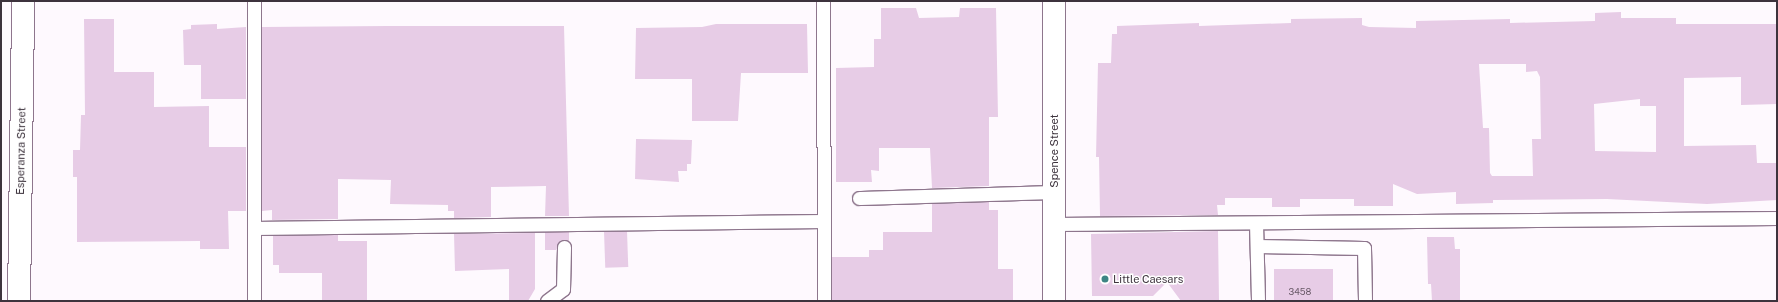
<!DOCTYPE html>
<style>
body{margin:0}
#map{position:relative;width:1778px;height:302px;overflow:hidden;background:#fef9fe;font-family:"Public Sans",sans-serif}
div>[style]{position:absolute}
.building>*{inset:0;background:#e7cce6;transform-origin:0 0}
.roads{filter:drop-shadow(1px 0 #8e768d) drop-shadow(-1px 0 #8e768d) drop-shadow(0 1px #8e768d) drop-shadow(0 -1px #8e768d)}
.lane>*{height:13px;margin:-6.5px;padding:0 6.5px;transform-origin:6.5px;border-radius:6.5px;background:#fff}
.street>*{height:22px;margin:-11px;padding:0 11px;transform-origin:11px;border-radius:11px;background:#fff}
.dots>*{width:11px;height:11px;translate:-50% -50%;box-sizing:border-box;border:2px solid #fff;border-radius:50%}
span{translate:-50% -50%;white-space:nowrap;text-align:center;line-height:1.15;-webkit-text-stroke:3px #fff;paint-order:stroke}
.number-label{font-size:9px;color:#685967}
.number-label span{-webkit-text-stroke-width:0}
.street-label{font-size:11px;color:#3d333d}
.poi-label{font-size:11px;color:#3d333d}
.left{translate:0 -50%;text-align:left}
.frame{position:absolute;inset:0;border:2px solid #3d333d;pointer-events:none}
</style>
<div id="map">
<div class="building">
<i style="clip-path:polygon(881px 8px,916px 8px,919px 18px,959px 17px,960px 8px,996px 8px,998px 117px,989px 117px,989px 186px,932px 188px,930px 148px,879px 148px,879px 171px,871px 170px,872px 182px,836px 182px,836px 68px,874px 67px,874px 39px,881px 39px)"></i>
<i style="clip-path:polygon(evenodd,1621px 12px,1621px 18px,1676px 18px,1676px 24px,1777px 24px,1777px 104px,1741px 105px,1741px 77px,1684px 78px,1684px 146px,1756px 145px,1757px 163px,1777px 163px,1777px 200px,1707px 204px,1607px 199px,1493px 200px,1493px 203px,1456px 204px,1456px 192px,1417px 194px,1393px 184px,1393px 206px,1354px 206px,1354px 199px,1300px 199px,1300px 207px,1272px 207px,1272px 198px,1225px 198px,1225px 205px,1217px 205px,1218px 215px,1100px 216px,1099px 157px,1096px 157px,1098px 63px,1111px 63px,1112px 34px,1117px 34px,1117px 26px,1199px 23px,1199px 26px,1291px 23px,1291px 19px,1362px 18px,1362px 25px,1369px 27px,1416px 28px,1416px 21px,1510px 19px,1510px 23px,1595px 21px,1595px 13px,1621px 12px,1479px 64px,1526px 64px,1526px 72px,1537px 71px,1540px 77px,1541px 139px,1532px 139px,1533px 176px,1492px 176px,1490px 173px,1489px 128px,1483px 128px,1479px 64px,1621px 12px,1640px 99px,1640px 106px,1656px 106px,1656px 152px,1595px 151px,1594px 104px,1640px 99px)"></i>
<i style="clip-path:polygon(84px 19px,114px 19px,114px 72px,154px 72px,154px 107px,209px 106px,209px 147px,246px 147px,246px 211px,228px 211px,229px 249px,200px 249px,200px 241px,77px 242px,77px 177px,73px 177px,73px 150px,80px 150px,81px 115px,85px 115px)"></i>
<i style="clip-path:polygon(217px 24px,217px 29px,246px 27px,246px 99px,201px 99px,201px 65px,184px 65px,183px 30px,191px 29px,191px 25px)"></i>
<i style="clip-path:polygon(716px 24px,807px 24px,808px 73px,741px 73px,738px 121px,692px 121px,692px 79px,635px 79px,636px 28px,702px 27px)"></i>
<i style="clip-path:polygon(388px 26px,564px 26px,569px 216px,545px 216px,546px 186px,491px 187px,491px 217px,454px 218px,454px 211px,448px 211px,448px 205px,390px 204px,391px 180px,338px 179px,338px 219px,272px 220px,272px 210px,262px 211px,262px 27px)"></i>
<i style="clip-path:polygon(636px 139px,692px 140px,691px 164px,687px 164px,687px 171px,678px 171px,679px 182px,635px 179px)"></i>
<i style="clip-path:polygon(989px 202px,989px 210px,998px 210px,998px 269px,1013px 269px,1013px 301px,832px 301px,832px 257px,869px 257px,869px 250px,883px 250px,883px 232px,932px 232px,932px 204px)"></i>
<i style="left:627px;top:231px;width:36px;height:23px;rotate:88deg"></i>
<i style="clip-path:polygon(1218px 231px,1219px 301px,1181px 301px,1167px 282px,1153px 296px,1092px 296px,1091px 234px)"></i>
<i style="clip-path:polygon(545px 232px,569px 232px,569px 241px,561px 240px,556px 250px,545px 250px)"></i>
<i style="clip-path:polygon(535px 233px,535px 289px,528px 301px,509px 301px,509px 269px,455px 271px,454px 234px)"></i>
<i style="clip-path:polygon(338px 235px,338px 241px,367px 241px,367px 301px,322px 301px,322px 273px,279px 273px,279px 265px,273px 265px,273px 236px)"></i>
<i style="clip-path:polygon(1427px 237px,1454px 237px,1455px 249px,1460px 249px,1460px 301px,1432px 301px,1431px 284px,1428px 284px)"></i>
<i style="left:1274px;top:269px;width:59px;height:32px"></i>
</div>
<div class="roads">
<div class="lane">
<i style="left:254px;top:1px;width:300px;rotate:90deg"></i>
<i style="left:823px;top:1px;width:300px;rotate:89.8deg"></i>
<i style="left:859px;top:198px;width:195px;rotate:-1.8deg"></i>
<i style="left:1256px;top:223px;width:78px;rotate:88.5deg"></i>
<i style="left:1054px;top:224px;width:723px;rotate:-0.48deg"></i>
<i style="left:254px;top:228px;width:570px;rotate:-0.7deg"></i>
<i style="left:1257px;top:246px;width:107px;rotate:1.1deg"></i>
<i style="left:1364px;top:248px;width:53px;rotate:88.9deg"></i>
<i style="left:547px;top:301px;width:20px;rotate:-37deg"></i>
<i style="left:563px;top:289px;width:42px;rotate:-88.6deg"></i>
</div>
<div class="street">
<i style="left:19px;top:301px;width:300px;rotate:-89.2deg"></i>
<i style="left:1054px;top:301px;width:300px;rotate:-90deg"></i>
</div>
</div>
<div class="dots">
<i style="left:1105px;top:279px;background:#3d8584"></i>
</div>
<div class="number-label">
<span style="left:1300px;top:292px">3458</span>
</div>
<div class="street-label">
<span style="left:21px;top:151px;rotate:-89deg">Esperanza Street</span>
<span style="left:1054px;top:151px;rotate:-90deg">Spence Street</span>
</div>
<div class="poi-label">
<span class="left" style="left:1113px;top:279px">Little Caesars</span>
</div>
<div class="frame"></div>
</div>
